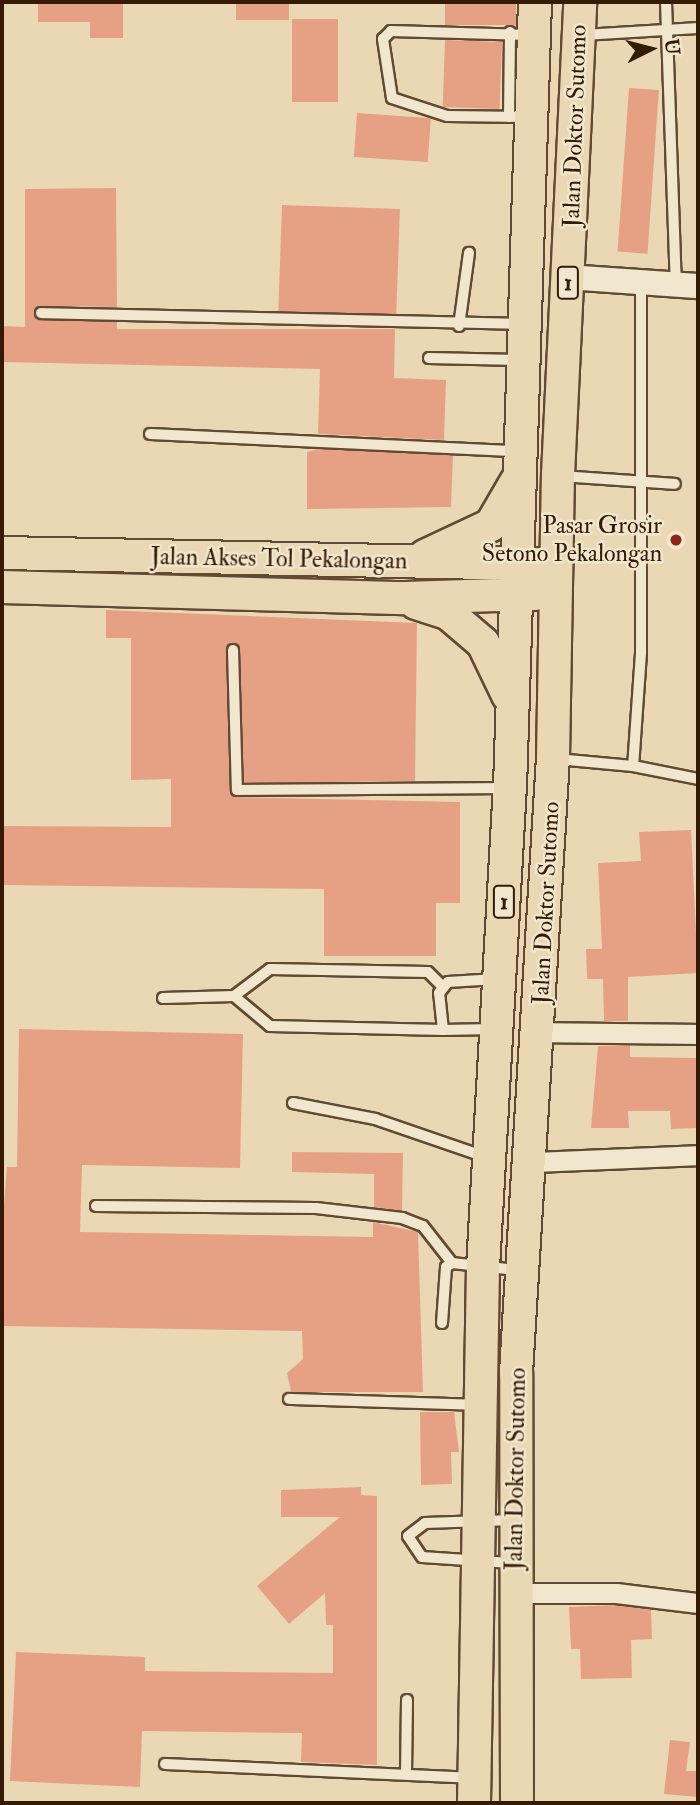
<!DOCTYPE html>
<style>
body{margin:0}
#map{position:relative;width:700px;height:1805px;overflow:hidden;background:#ead8b4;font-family:"IM FELL Double Pica",serif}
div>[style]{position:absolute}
.building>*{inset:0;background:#e6a184;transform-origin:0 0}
.roads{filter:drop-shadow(2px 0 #624a32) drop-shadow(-2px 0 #624a32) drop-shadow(0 2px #624a32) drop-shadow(0 -2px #624a32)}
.service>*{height:10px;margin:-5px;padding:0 5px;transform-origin:5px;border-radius:5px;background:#f1e6ce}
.minor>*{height:19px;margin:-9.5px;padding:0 9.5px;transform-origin:9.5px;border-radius:9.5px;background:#f1e6ce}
.tertiary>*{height:24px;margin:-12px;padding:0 12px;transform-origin:12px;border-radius:12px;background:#f1e6ce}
.trunk>*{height:32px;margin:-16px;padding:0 16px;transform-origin:16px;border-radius:16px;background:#ead8b4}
.dots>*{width:19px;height:19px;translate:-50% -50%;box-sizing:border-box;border:4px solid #f1e6ce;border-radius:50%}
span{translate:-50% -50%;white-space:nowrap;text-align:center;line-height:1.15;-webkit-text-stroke:5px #f1e6ce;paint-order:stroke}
.shield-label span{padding:2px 5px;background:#f1e6ce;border:2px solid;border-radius:5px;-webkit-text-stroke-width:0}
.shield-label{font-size:23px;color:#351b06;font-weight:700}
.street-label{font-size:24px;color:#351b06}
.poi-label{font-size:24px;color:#351b06}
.right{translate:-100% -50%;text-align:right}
.frame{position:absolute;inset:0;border:4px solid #351b06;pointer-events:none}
.north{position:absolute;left:616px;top:14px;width:70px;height:70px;-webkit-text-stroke:5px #f1e6ce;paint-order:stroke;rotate:84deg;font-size:19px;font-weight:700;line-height:28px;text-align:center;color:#351b06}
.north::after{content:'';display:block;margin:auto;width:24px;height:32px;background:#351b06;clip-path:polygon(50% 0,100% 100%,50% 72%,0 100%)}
</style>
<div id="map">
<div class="building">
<i style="clip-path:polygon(38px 2px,123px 2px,123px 38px,90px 38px,90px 22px,38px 22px)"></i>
<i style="left:236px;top:2px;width:53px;height:18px"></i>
<i style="left:445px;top:2px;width:71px;height:23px"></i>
<i style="left:292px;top:19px;width:46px;height:83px"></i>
<i style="left:445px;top:40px;width:57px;height:67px;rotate:2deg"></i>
<i style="left:629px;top:88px;width:30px;height:164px;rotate:4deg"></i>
<i style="left:357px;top:113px;width:74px;height:44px;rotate:4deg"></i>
<i style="clip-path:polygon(116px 188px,117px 307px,40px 306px,37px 319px,117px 322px,117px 329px,395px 329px,394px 378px,446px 380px,444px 440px,318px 434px,320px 369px,2px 362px,2px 326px,25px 327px,25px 189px)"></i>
<i style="left:282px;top:205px;width:118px;height:106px;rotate:2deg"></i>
<i style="clip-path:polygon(317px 449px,453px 455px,451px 507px,307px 509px,307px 452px)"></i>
<i style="clip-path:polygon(106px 610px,417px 623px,415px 781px,244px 783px,240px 650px,232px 643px,226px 650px,230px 790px,237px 797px,460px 802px,460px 903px,436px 903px,436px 956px,324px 956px,324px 889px,2px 885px,2px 826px,171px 827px,171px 779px,131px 780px,131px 638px,106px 638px)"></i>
<i style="clip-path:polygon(691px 830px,698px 973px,628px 977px,628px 1021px,604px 1021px,603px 979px,587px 979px,586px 949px,602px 949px,598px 863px,641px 861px,639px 832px)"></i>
<i style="clip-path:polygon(19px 1029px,243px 1034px,240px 1168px,82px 1165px,80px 1232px,373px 1237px,373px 1222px,418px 1232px,423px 1392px,291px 1392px,287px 1373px,303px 1359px,302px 1331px,2px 1326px,2px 1231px,7px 1167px,17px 1167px)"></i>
<i style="clip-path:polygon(630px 1045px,630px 1057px,698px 1058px,698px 1128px,671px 1129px,670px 1111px,628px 1111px,629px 1128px,591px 1128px,598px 1046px)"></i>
<i style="clip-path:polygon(292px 1152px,403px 1153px,402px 1211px,374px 1207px,374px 1174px,292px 1172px)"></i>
<i style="clip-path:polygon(420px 1412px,454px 1412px,459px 1452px,451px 1452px,452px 1484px,421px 1485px)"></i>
<i style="clip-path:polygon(361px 1487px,361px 1495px,377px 1496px,377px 1765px,301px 1762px,302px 1733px,142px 1731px,140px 1787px,10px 1781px,16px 1652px,145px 1657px,145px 1671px,333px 1673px,333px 1625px,326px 1625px,325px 1593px,289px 1624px,257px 1586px,340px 1517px,281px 1517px,281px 1490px)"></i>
<i style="clip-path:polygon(616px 1605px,651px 1610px,652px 1639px,631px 1640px,632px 1678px,581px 1679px,580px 1649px,571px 1649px,569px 1607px)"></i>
<i style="clip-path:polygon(670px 1740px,690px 1742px,686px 1771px,698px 1771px,698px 1797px,664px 1794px)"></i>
</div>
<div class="roads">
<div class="service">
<i style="left:666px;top:2px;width:282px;rotate:88deg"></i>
<i style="left:584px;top:35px;width:114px;rotate:-3.5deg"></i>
<i style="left:509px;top:117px;width:85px;rotate:-89.3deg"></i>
<i style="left:526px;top:117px;width:79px;rotate:-179.3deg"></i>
<i style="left:447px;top:116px;width:58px;rotate:-161.9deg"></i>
<i style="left:392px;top:98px;width:60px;rotate:-98.7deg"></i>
<i style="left:383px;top:39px;width:11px;rotate:-45deg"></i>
<i style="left:391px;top:31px;width:138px;rotate:1.7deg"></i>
<i style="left:641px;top:283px;width:370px;rotate:90deg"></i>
<i style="left:641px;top:653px;width:113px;rotate:94deg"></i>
<i style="left:633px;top:766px;width:66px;rotate:11.3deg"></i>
<i style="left:41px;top:313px;width:480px;rotate:1.3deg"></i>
<i style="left:459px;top:326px;width:74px;rotate:-82.2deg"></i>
<i style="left:429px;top:358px;width:89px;rotate:1.3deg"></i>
<i style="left:150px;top:434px;width:367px;rotate:2.7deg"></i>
<i style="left:562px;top:476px;width:113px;rotate:4deg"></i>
<i style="left:233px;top:650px;width:140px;rotate:88.4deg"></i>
<i style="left:237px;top:790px;width:269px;rotate:-0.4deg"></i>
<i style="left:557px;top:759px;width:76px;rotate:5.3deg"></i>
<i style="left:234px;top:996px;width:45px;rotate:-36.9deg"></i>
<i style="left:270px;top:969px;width:158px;rotate:1.1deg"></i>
<i style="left:428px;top:972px;width:20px;rotate:45deg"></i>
<i style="left:163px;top:998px;width:71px;rotate:-1.6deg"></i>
<i style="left:234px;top:996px;width:47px;rotate:39.8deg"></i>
<i style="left:270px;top:1026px;width:173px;rotate:1.3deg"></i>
<i style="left:493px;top:1029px;width:50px;rotate:178.9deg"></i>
<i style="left:443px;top:1030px;width:37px;rotate:-96deg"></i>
<i style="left:439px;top:993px;width:14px;rotate:-51deg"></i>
<i style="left:448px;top:982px;width:49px;rotate:-3.5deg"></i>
<i style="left:293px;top:1103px;width:84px;rotate:11deg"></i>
<i style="left:375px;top:1119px;width:117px;rotate:18.9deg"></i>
<i style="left:96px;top:1206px;width:220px;rotate:0.5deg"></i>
<i style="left:316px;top:1208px;width:87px;rotate:6.6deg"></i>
<i style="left:402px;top:1218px;width:22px;rotate:21deg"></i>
<i style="left:423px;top:1226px;width:47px;rotate:51.9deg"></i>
<i style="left:442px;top:1323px;width:56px;rotate:-85.9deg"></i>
<i style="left:446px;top:1267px;width:7px;rotate:-34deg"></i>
<i style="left:452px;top:1263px;width:65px;rotate:6.1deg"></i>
<i style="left:289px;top:1399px;width:188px;rotate:1.8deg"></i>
<i style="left:511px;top:1563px;width:89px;rotate:-176.1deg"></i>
<i style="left:422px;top:1557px;width:25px;rotate:-124deg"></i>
<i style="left:408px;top:1536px;width:21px;rotate:-37deg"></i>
<i style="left:425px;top:1523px;width:88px;rotate:-2deg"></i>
<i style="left:165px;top:1764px;width:306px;rotate:2.6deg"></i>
<i style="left:406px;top:1773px;width:73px;rotate:-89.2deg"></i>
</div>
<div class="minor">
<i style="left:539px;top:1032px;width:159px;rotate:0.7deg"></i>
<i style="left:532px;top:1162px;width:166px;rotate:-2.4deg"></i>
<i style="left:515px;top:1593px;width:101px"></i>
<i style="left:616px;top:1593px;width:83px;rotate:7deg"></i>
</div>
<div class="tertiary">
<i style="left:568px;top:277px;width:130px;rotate:4deg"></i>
</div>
<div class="trunk">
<i style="left:2px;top:553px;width:534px;rotate:1.18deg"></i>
<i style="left:425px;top:556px;width:73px;rotate:-25.2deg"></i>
<i style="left:491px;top:525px;width:50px;rotate:-59.8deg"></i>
<i style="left:2px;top:587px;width:403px;rotate:1.6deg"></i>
<i style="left:405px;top:598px;width:130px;rotate:-1.8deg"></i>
<i style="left:416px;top:603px;width:35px;rotate:18deg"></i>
<i style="left:449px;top:614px;width:45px;rotate:40.5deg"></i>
<i style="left:483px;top:643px;width:58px;rotate:64.3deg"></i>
<i style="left:474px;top:1803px;width:535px;rotate:-89.04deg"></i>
<i style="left:483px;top:1268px;width:481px;rotate:-86.8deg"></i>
<i style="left:510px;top:788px;width:786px;rotate:-88.18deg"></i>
<i style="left:517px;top:1803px;width:430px;rotate:-90.1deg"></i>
<i style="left:516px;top:1373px;width:616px;rotate:-86.56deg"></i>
<i style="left:553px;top:758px;width:283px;rotate:-89deg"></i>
<i style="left:558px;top:475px;width:474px;rotate:-87.3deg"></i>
</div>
</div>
<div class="dots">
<i style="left:676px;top:540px;background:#8f2418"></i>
</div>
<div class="shield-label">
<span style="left:568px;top:283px">1</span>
<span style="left:504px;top:902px">1</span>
</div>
<div class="street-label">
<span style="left:575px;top:126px;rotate:-88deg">Jalan Doktor Sutomo</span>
<span style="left:279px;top:559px;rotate:1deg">Jalan Akses Tol Pekalongan</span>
<span style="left:546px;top:903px;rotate:-87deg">Jalan Doktor Sutomo</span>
<span style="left:516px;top:1469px;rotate:-89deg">Jalan Doktor Sutomo</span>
</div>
<div class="poi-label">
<span class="right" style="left:662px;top:540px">Pasar Grosir<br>Setono Pekalongan</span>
</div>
<div class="frame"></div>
<div class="north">U</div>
</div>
